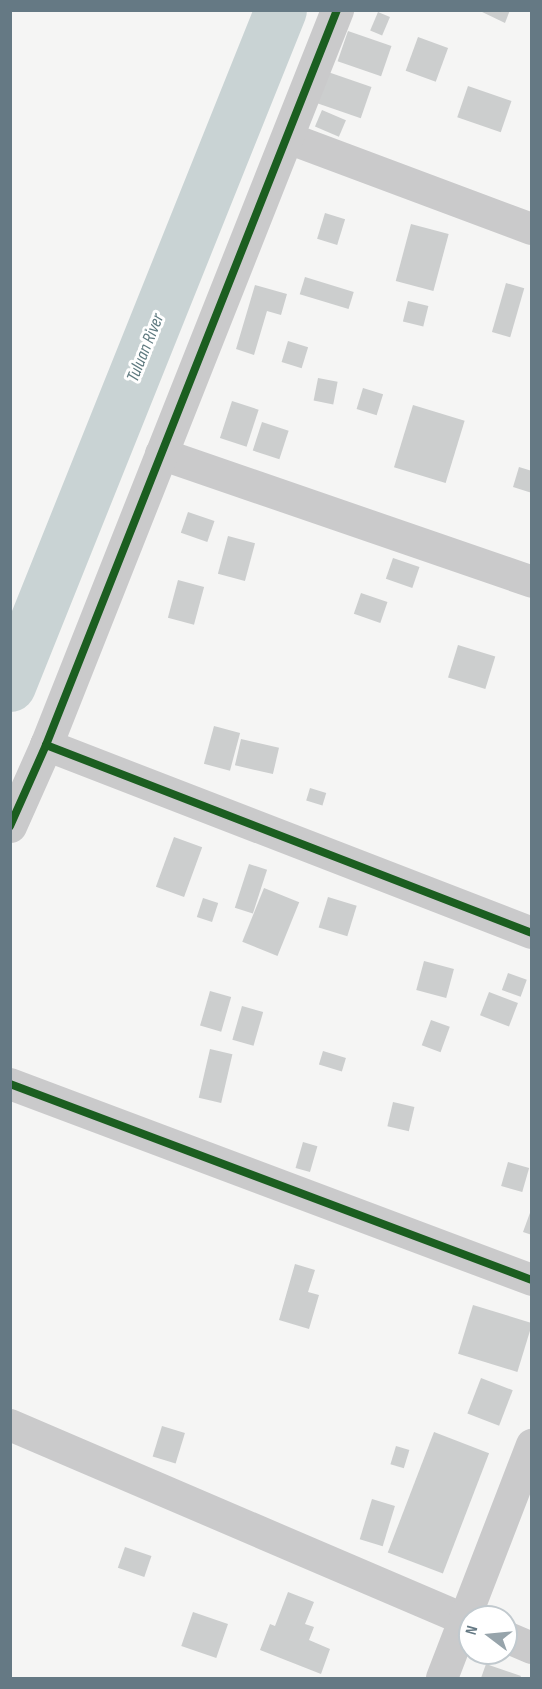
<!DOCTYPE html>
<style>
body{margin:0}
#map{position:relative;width:542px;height:1689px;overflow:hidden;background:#f5f5f4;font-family:"Sofia Sans Condensed",sans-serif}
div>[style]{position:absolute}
.river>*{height:52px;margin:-26px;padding:0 26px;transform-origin:26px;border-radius:26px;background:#c9d3d4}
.building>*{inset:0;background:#cccece;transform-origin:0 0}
.minor>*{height:32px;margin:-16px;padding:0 16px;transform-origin:16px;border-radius:16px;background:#cacacb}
.tertiary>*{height:33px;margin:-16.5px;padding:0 16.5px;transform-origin:16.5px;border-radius:16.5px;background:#cacacb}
.cycleway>*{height:8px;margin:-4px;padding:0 4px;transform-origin:4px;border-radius:4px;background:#1b5e20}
span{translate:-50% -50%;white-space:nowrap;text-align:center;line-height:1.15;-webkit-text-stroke:6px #fff;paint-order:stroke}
.water-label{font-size:18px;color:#607b81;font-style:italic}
.frame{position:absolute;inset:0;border:12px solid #657984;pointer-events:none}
.north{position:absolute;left:458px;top:1605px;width:60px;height:60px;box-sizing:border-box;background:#fff;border:2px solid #c1c9ce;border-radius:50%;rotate:286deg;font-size:16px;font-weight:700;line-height:24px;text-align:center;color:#657984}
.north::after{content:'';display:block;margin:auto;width:21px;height:27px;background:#97a4ab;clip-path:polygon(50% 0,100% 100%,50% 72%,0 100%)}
</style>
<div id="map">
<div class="river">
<i style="left:10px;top:686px;width:728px;rotate:-68.15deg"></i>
</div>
<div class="building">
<i style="clip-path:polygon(478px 10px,510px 10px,505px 23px)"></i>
<i style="left:378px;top:12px;width:13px;height:20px;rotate:23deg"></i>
<i style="left:348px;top:31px;width:46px;height:32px;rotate:19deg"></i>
<i style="left:418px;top:37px;width:32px;height:36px;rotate:20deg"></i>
<i style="left:328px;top:72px;width:46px;height:33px;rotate:19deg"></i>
<i style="left:468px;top:86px;width:46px;height:33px;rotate:19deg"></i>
<i style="left:322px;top:110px;width:26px;height:18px;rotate:23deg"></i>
<i style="left:325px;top:213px;width:21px;height:27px;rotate:17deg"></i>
<i style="left:411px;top:224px;width:39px;height:59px;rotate:15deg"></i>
<i style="left:305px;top:277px;width:51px;height:18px;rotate:17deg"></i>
<i style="left:506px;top:283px;width:19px;height:51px;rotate:16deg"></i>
<i style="clip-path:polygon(255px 285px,287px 294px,281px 315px,267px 311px,254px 355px,236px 349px)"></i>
<i style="left:408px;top:301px;width:21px;height:21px;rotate:14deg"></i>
<i style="left:288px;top:341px;width:21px;height:22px;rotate:17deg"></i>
<i style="left:318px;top:378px;width:20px;height:23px;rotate:11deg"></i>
<i style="left:363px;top:388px;width:21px;height:22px;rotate:17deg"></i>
<i style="left:232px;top:401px;width:28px;height:39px;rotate:18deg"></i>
<i style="left:413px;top:405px;width:54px;height:65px;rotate:17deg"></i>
<i style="left:262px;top:422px;width:28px;height:30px;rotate:18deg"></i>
<i style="clip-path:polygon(519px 467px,532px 471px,532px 493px,513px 487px)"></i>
<i style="left:188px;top:512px;width:28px;height:22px;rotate:19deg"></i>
<i style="left:228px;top:536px;width:28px;height:39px;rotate:15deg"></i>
<i style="left:393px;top:558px;width:28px;height:22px;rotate:19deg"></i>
<i style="left:178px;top:580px;width:27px;height:39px;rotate:15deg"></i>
<i style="left:361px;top:593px;width:28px;height:22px;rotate:19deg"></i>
<i style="left:458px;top:645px;width:39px;height:34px;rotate:17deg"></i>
<i style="left:214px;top:726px;width:27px;height:39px;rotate:15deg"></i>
<i style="left:241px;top:739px;width:39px;height:27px;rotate:13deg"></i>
<i style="left:310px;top:788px;width:17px;height:13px;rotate:17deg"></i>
<i style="left:174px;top:837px;width:30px;height:53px;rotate:20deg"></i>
<i style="left:249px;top:864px;width:19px;height:46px;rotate:18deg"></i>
<i style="left:264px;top:888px;width:38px;height:58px;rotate:22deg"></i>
<i style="left:328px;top:897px;width:30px;height:32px;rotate:17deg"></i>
<i style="left:203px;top:898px;width:16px;height:20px;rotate:18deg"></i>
<i style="left:424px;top:961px;width:31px;height:30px;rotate:15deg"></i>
<i style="left:508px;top:973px;width:20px;height:18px;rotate:20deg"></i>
<i style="left:210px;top:991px;width:22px;height:36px;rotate:16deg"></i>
<i style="left:489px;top:992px;width:31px;height:25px;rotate:21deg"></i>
<i style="left:242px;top:1006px;width:22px;height:35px;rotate:16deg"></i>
<i style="left:431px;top:1020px;width:20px;height:27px;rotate:20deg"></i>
<i style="left:210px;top:1049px;width:23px;height:50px;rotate:13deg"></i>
<i style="left:323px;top:1051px;width:24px;height:14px;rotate:17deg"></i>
<i style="left:393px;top:1102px;width:22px;height:25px;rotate:13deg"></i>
<i style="left:303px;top:1142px;width:15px;height:27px;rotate:16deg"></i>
<i style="left:508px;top:1162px;width:22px;height:25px;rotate:16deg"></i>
<i style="clip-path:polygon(531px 1210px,532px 1210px,532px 1235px,523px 1232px)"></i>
<i style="clip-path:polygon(295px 1264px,315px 1270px,308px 1292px,319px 1295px,309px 1329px,279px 1320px)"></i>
<i style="left:473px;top:1305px;width:62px;height:51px;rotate:17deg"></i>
<i style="left:481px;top:1378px;width:34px;height:38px;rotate:21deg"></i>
<i style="left:162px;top:1426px;width:24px;height:32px;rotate:17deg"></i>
<i style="left:434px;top:1432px;width:59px;height:129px;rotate:21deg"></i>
<i style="left:396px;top:1446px;width:14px;height:19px;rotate:17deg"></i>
<i style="left:372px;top:1499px;width:24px;height:42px;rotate:17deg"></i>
<i style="left:125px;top:1547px;width:28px;height:22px;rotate:19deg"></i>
<i style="clip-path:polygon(288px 1592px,314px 1602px,305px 1624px,314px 1627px,309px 1640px,330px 1649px,321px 1674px,260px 1650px,270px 1624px,275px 1626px)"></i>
<i style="left:193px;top:1612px;width:37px;height:36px;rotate:19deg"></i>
<i style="clip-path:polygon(486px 1664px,521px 1676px,520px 1678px,481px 1678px)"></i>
</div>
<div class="minor">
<i style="left:288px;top:138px;width:260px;rotate:20.5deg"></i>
<i style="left:161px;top:454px;width:392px;rotate:19deg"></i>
<i style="left:46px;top:745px;width:521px;rotate:21.15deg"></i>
<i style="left:10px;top:1084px;width:558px;rotate:20.58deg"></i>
<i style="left:10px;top:1425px;width:500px;rotate:23.18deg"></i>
<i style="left:506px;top:1637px;width:28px;rotate:23deg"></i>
<i style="left:442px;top:1678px;width:250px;rotate:-68.9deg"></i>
</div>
<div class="tertiary">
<i style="left:10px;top:826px;width:89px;rotate:-66deg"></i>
<i style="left:46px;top:745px;width:791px;rotate:-68.4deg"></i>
</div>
<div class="cycleway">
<i style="left:46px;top:745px;width:521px;rotate:21.15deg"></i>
<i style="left:10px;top:826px;width:89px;rotate:-66deg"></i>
<i style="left:46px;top:745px;width:791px;rotate:-68.4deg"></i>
<i style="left:10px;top:1084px;width:558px;rotate:20.58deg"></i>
</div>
<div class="water-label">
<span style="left:146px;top:348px;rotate:-68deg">Tuluan River</span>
</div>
<div class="frame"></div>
<div class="north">N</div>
</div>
